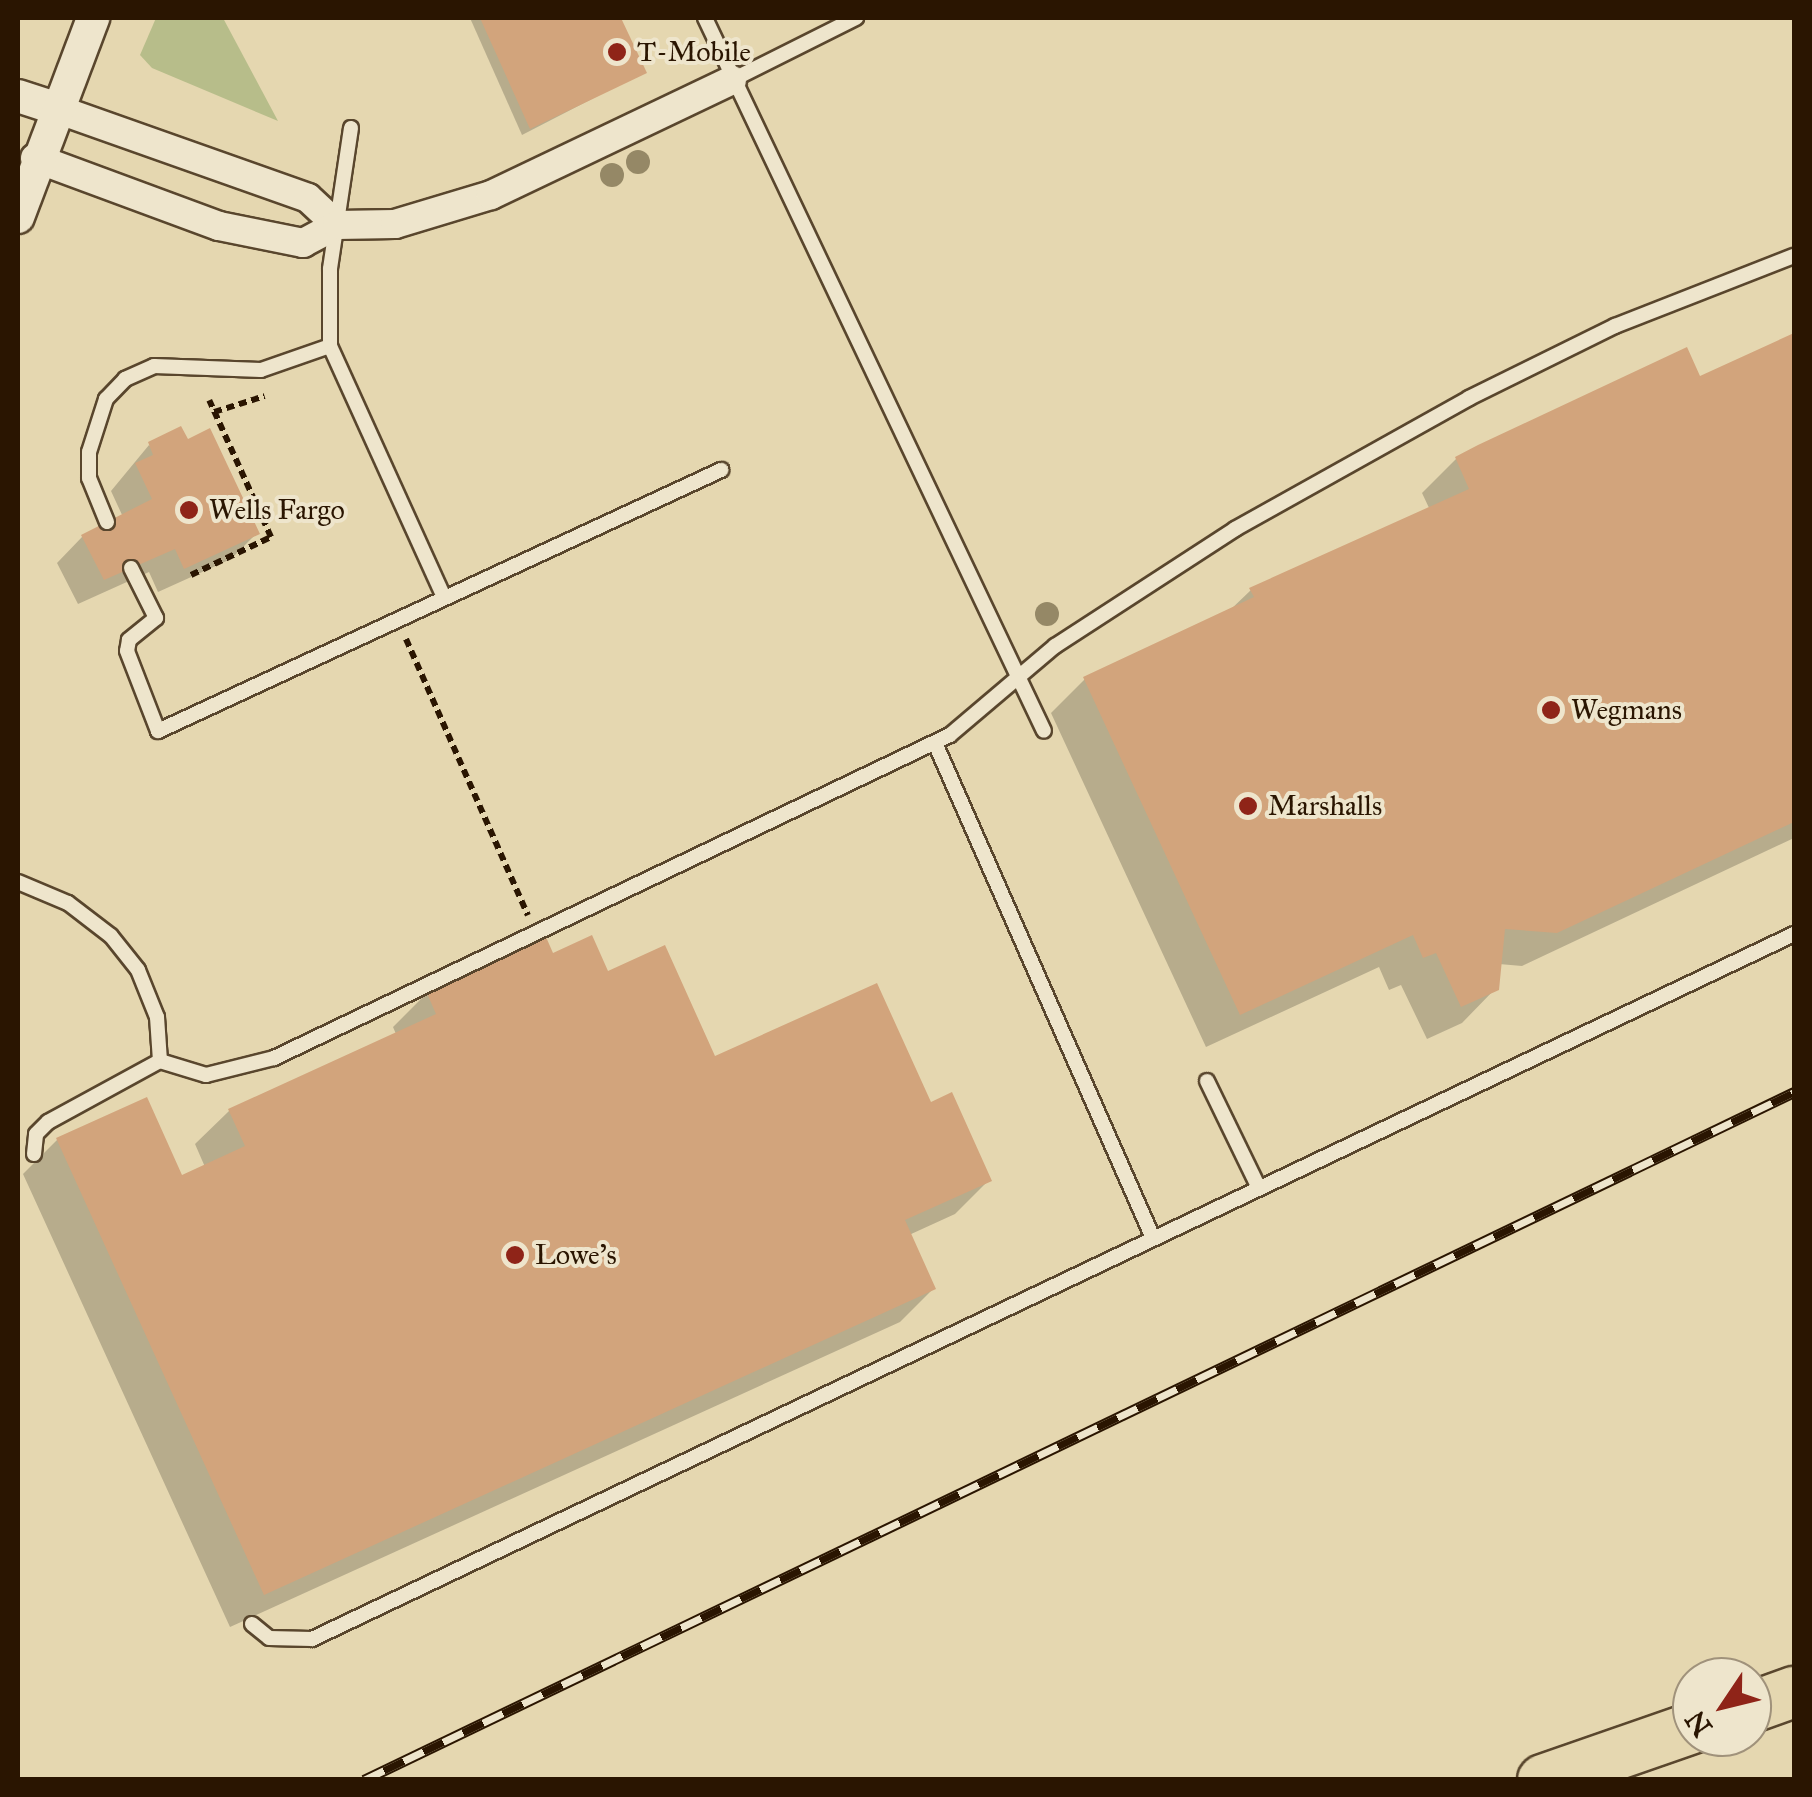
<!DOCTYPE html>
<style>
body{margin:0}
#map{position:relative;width:1812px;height:1797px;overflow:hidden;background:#e5d7b0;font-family:"IM FELL Great Primer",serif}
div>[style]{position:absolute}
.green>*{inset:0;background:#b7bd8a}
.shadow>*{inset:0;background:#0003}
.building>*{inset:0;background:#d2a47c}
.path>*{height:6px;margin-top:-3px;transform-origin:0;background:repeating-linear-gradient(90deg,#2a1501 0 8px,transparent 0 13px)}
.roads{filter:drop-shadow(2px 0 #59462d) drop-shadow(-2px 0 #59462d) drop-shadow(0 2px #59462d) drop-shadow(0 -2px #59462d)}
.service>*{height:14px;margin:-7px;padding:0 7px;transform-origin:7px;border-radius:7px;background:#eee5cc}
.minor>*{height:28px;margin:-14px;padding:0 14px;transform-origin:14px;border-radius:14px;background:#eee5cc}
.tertiary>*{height:32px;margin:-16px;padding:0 16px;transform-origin:16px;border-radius:16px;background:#eee5cc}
.motorway>*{height:50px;margin:-25px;padding:0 25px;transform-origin:25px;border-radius:25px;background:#e5d7b0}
.rail>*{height:11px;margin-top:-5.5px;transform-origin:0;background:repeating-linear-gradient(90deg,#eee5cc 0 22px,#2a1501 0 44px);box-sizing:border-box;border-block:2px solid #2a1501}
.trees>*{width:24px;height:24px;margin:-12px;border-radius:50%;background:#958866}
.dots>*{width:28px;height:28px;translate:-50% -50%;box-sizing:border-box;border:5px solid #eee5cc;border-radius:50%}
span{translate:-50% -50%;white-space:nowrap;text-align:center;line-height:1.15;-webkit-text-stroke:8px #eee5cc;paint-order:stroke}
.poi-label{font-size:28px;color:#2a1501}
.left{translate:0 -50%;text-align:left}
.frame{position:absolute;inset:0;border:20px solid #2a1501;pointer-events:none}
.north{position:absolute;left:1672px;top:1657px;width:100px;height:100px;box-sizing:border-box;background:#eee5cc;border:2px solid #a0927b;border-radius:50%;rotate:235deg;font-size:28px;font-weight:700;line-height:40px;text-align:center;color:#2a1501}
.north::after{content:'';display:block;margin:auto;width:35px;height:45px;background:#8f2418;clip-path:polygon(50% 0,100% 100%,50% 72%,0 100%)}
</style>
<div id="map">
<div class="green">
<i style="clip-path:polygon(156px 18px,223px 18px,278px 121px,152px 68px,140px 55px)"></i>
</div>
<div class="shadow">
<i style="clip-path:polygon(470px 18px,618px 18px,644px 72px,522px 135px)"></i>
<i style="clip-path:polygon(1794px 336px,1794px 838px,1522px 966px,1499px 964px,1496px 988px,1462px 1023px,1427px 1039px,1401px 985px,1389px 990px,1379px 967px,1206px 1047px,1051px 713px,1085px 679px,1228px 612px,1251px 590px,1430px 510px,1422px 493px,1456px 459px,1699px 379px)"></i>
<i style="clip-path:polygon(149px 445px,257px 533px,231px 559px,158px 592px,149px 572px,78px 604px,57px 563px,82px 537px,123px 517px,111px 491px)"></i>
<i style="clip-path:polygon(552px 956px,607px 975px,714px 1059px,930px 1105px,989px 1180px,955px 1214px,909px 1235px,933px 1289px,900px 1322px,230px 1627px,23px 1174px,57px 1140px,145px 1100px,181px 1178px,205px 1167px,195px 1144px,229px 1111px,396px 1034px,393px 1027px,427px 993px)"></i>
</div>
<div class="building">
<i style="clip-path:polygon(480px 18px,621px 18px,647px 73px,530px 129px)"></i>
<i style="clip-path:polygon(1794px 333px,1794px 822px,1557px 933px,1505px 929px,1499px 990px,1461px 1007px,1436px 953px,1423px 958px,1413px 935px,1240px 1015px,1083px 677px,1254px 597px,1249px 588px,1469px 489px,1455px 457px,1478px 445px,1687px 347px,1700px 376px)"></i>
<i style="clip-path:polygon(181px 426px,188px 439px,210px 428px,260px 534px,184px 569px,175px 549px,104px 580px,81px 535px,152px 499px,135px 463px,153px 455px,148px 442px)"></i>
<i style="clip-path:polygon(592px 935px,608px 971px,665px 945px,715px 1056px,877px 983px,931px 1102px,952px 1092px,992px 1181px,905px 1220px,936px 1289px,264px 1595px,56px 1138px,147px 1097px,182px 1175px,245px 1146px,228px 1109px,436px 1014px,426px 991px,546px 937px,553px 953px)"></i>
</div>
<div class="path">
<i style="left:214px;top:412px;width:53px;rotate:-17.4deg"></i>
<i style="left:191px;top:575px;width:89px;rotate:-25.4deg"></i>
<i style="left:271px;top:537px;width:150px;rotate:-114.3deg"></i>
<i style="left:406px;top:639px;width:302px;rotate:66.2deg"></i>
</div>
<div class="roads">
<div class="service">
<i style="left:705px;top:18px;width:789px;rotate:64.57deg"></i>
<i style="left:732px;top:80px;width:139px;rotate:-26.6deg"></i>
<i style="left:351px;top:128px;width:143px;rotate:98.5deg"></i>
<i style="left:330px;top:269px;width:77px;rotate:90deg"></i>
<i style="left:330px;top:346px;width:276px;rotate:65.6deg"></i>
<i style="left:107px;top:522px;width:48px;rotate:-112.2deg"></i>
<i style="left:89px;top:478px;width:26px;rotate:-90deg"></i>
<i style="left:89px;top:452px;width:56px;rotate:-72.2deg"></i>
<i style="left:106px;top:399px;width:28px;rotate:-46deg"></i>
<i style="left:125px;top:379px;width:32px;rotate:-24deg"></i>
<i style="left:154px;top:366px;width:107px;rotate:2.1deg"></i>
<i style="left:261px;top:370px;width:73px;rotate:-19.2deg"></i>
<i style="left:131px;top:568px;width:56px;rotate:63.4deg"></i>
<i style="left:156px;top:618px;width:35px;rotate:141deg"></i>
<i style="left:129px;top:640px;width:11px;rotate:100deg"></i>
<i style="left:127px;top:651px;width:86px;rotate:68.8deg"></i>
<i style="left:158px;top:731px;width:621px;rotate:-24.87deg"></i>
<i style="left:935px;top:743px;width:541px;rotate:66.23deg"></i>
<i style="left:18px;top:882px;width:54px;rotate:22.8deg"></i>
<i style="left:68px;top:903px;width:54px;rotate:37.5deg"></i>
<i style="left:111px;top:936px;width:43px;rotate:51.5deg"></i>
<i style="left:138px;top:970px;width:51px;rotate:68deg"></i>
<i style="left:157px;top:1017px;width:44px;rotate:86.1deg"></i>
<i style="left:160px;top:1061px;width:48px;rotate:16.9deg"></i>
<i style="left:206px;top:1075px;width:70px;rotate:-14deg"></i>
<i style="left:274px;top:1058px;width:749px;rotate:-25.54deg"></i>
<i style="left:950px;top:735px;width:138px;rotate:-40.3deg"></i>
<i style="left:1055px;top:646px;width:215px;rotate:-33deg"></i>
<i style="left:1235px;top:529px;width:268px;rotate:-29.2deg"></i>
<i style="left:1469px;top:398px;width:163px;rotate:-26.3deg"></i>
<i style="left:1615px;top:326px;width:192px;rotate:-21.4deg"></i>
<i style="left:1207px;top:1081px;width:119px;rotate:64.1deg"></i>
<i style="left:34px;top:1154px;width:20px;rotate:-84deg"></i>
<i style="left:36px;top:1134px;width:17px;rotate:-45deg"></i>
<i style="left:48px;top:1122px;width:128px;rotate:-28.6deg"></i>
<i style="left:252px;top:1624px;width:22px;rotate:39deg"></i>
<i style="left:269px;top:1638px;width:43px;rotate:1.3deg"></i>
<i style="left:312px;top:1639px;width:1641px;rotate:-25.44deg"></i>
</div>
<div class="minor">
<i style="left:54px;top:108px;width:269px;rotate:19.5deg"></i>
<i style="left:308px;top:198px;width:40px;rotate:43deg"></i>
<i style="left:35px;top:158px;width:196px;rotate:20.3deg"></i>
<i style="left:219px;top:226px;width:86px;rotate:11.4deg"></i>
<i style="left:303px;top:243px;width:38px;rotate:-28deg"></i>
<i style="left:337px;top:225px;width:58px;rotate:-1deg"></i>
<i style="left:395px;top:224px;width:100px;rotate:-16.8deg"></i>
<i style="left:491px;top:195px;width:267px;rotate:-25.5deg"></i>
</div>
<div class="tertiary">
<i style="left:18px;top:96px;width:38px;rotate:18deg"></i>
<i style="left:18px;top:217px;width:213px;rotate:-69.3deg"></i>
</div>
<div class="motorway">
<i style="left:1752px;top:1707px;width:45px;rotate:-19.7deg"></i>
<i style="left:1543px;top:1780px;width:158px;rotate:-19.2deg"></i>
</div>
</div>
<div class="rail">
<i style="left:364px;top:1780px;width:1587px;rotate:-25.69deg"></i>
</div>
<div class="trees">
<i style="left:638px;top:162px"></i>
<i style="left:612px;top:175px"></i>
<i style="left:1047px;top:614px"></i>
</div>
<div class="dots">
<i style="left:617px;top:52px;background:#8f2418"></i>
<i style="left:189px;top:510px;background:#8f2418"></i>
<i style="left:1551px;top:710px;background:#8f2418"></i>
<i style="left:1248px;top:806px;background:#8f2418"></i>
<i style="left:515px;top:1255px;background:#8f2418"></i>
</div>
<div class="poi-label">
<span class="left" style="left:637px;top:52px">T-Mobile</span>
<span class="left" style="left:209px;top:510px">Wells Fargo</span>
<span class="left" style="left:1571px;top:710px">Wegmans</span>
<span class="left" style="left:1268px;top:806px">Marshalls</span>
<span class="left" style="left:535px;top:1255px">Lowe's</span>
</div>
<div class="frame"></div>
<div class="north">N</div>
</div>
